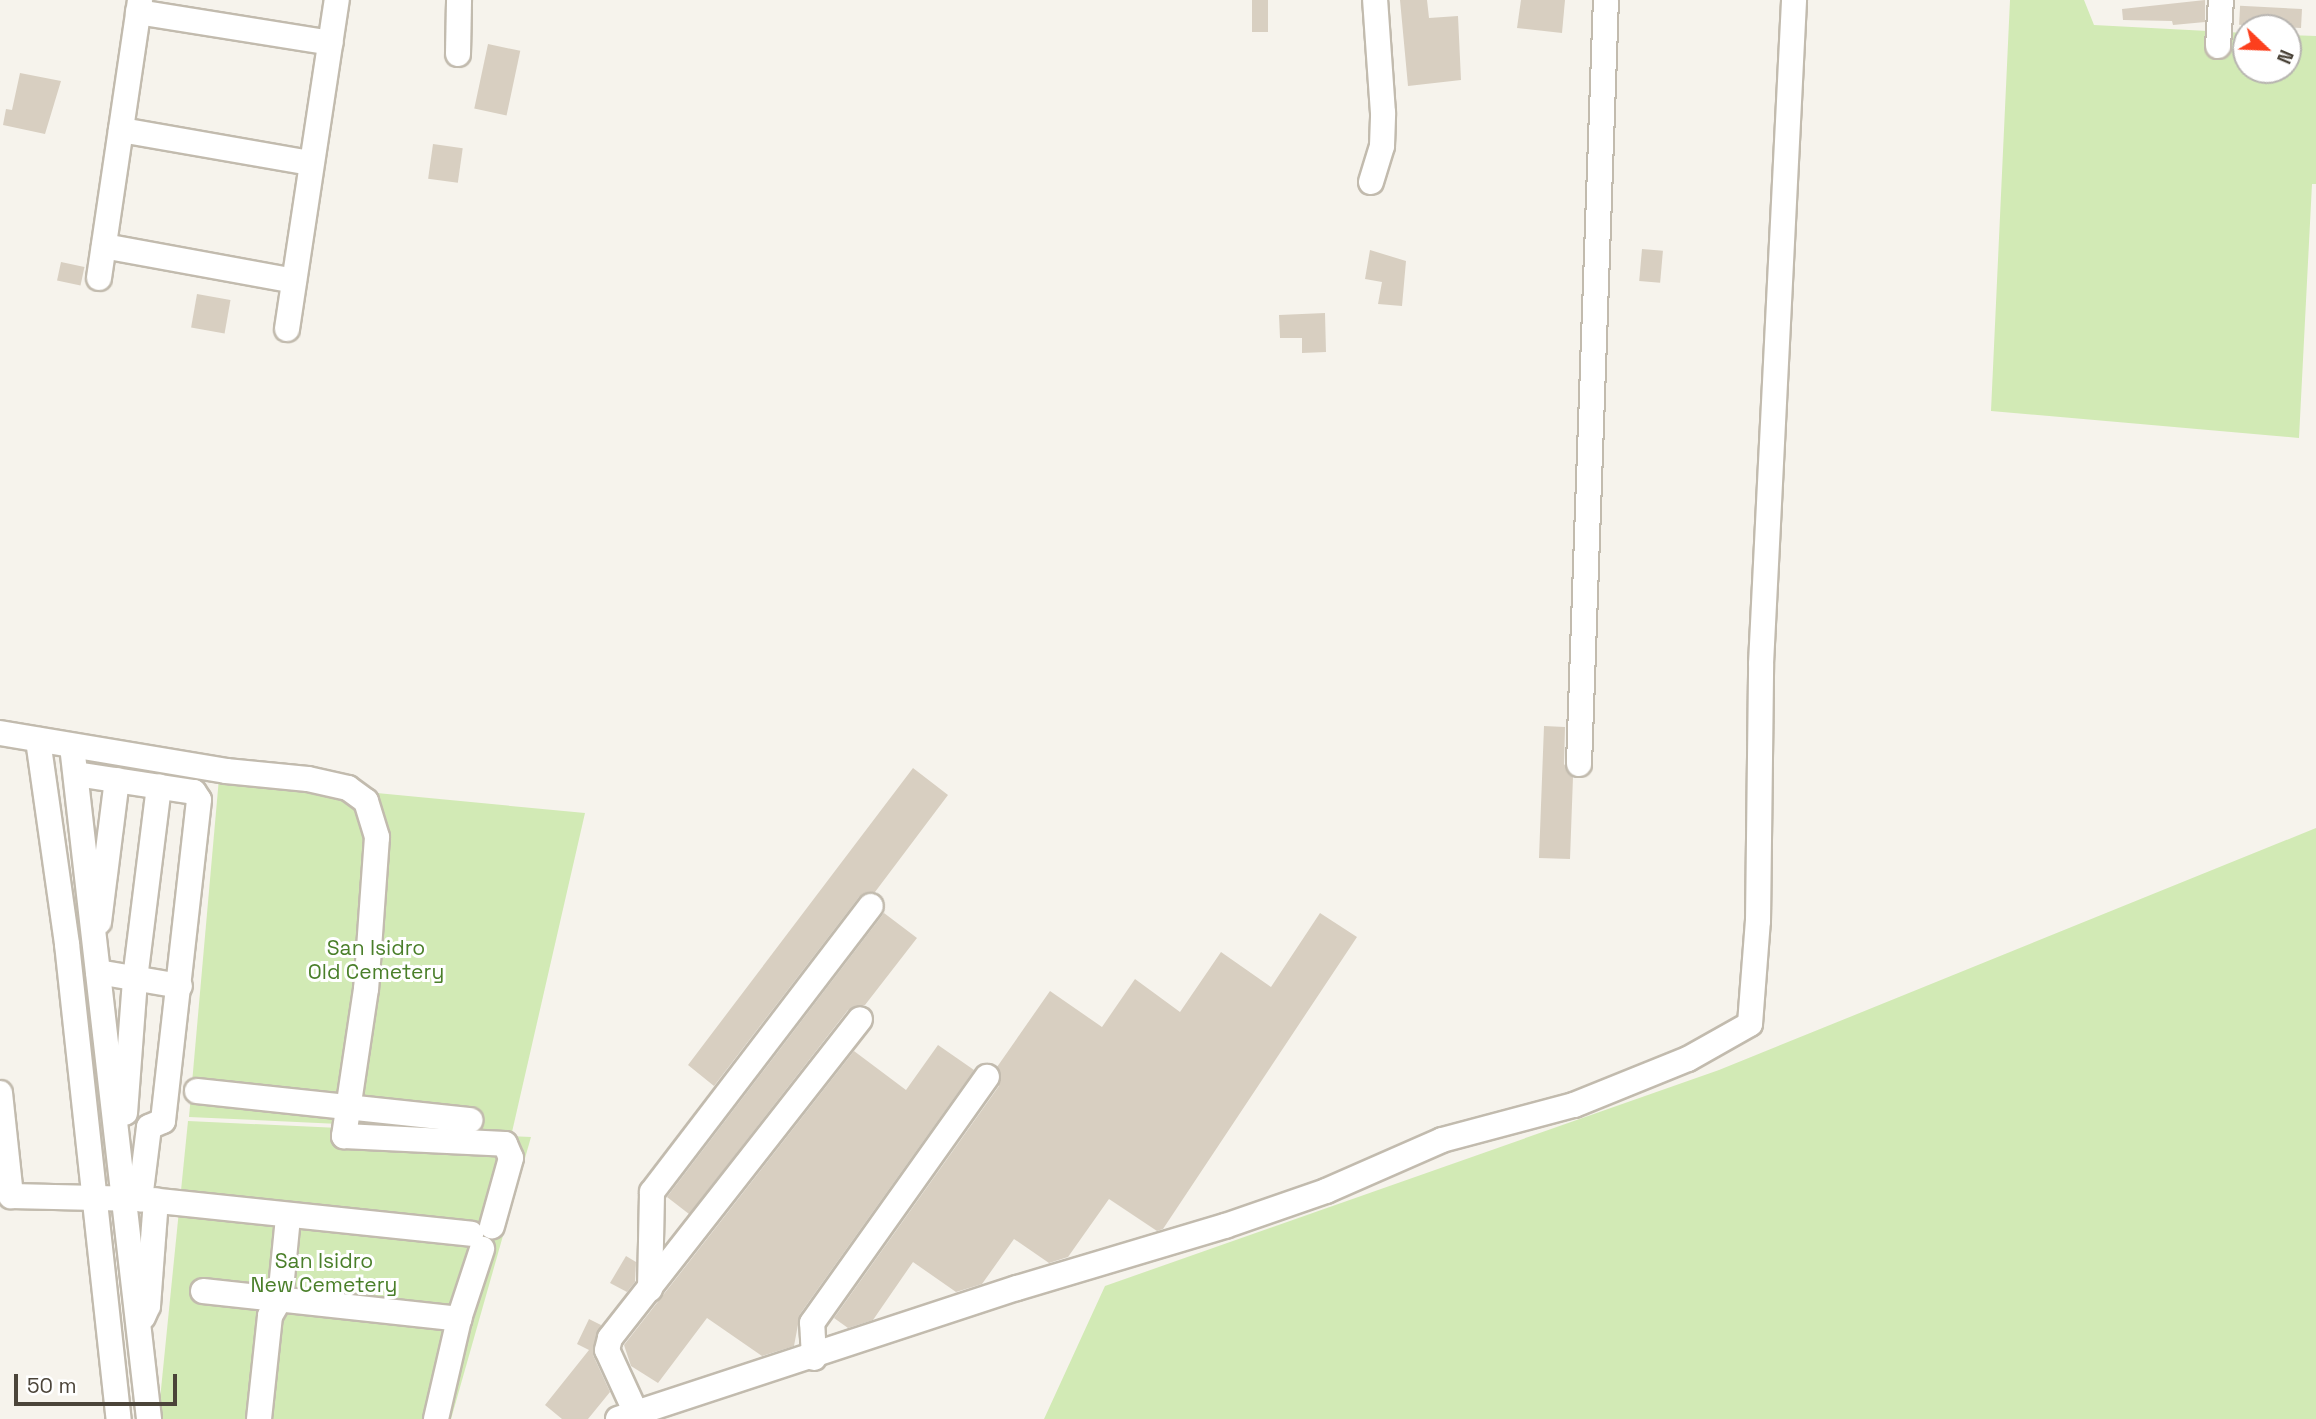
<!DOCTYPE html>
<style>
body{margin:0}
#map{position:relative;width:2316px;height:1419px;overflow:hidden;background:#f6f3ec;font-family:"Space Grotesk",sans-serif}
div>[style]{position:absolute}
.green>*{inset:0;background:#d2eab5}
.building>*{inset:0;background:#d8cfc1;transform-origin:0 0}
.roads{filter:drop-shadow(2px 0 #c2bbae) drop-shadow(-2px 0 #c2bbae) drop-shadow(0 2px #c2bbae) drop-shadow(0 -2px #c2bbae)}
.minor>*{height:24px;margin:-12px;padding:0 12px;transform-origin:12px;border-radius:12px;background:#fff}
span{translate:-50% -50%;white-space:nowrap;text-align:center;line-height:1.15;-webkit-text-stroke:6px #fff;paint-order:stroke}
.park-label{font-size:21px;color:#4a7f2a}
.north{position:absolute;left:2232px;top:14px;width:70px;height:70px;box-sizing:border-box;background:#fff;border:2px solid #b7b4b0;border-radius:50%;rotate:113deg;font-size:19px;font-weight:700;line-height:28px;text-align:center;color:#4b4439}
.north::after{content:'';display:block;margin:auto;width:24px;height:32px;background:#fc3f1d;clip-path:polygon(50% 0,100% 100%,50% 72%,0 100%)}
.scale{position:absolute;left:14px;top:1374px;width:163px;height:32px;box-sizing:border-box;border:4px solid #4b4439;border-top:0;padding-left:9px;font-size:21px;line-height:24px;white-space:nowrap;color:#4b4439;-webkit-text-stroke:5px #fff;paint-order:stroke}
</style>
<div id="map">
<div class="green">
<i style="clip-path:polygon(2010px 0,2084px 0,2094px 25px,2246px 33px,2246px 70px,2288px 70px,2288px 35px,2316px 36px,2316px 184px,2312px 184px,2299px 438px,1991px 411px)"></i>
<i style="clip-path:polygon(219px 778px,585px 813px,512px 1132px,189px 1117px)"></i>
<i style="clip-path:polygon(2316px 828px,2316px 1419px,1044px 1419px,1105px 1286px,1719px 1070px)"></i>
<i style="clip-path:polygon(188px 1121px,531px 1137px,451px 1419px,158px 1419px)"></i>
</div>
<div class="building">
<i style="left:1252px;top:0;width:16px;height:32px"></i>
<i style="clip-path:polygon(1400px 0,1427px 0,1429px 18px,1458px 16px,1461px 80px,1408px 86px)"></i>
<i style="clip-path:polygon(1521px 0,1565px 0,1562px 33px,1517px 28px)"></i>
<i style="clip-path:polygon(2205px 0,2205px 22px,2173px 25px,2172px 21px,2123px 20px,2122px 9px)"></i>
<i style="left:2302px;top:9px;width:19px;height:62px;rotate:93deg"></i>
<i style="left:488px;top:44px;width:33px;height:66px;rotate:12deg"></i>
<i style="clip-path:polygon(20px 73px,61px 81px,45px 134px,3px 125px,6px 109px,12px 110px)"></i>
<i style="left:433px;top:144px;width:30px;height:35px;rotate:8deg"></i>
<i style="left:1642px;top:249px;width:21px;height:32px;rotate:5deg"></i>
<i style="clip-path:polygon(1370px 250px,1406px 261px,1402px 306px,1378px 304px,1382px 282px,1365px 279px)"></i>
<i style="left:61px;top:262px;width:24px;height:19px;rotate:12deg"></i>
<i style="left:197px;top:294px;width:34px;height:34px;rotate:10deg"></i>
<i style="clip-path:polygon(1325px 313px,1326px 352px,1302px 353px,1302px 338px,1280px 338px,1279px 315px)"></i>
<i style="clip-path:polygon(1544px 726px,1565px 727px,1564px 764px,1573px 777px,1570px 859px,1539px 858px)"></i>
<i style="clip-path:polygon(913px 768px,948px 795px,875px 892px,859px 897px,714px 1086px,688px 1065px)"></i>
<i style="clip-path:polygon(884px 913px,917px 938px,865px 1005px,848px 1010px,689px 1214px,667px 1197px)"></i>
<i style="clip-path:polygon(1320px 913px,1357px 937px,1163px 1229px,1157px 1231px,1109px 1199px,1068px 1257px,1049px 1263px,1014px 1239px,982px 1284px,956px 1292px,913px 1262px,873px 1320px,848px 1328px,834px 1318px,999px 1086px,997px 1067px,1050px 991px,1102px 1027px,1135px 979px,1180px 1012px,1221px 952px,1271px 987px)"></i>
<i style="clip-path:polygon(938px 1045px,974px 1070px,800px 1314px,794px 1346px,762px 1356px,707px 1318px,658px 1383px,631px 1366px,624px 1345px,854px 1051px,906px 1090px)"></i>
<i style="clip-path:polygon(626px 1256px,636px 1262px,635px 1282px,627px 1292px,610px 1283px)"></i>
<i style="clip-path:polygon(589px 1319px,601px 1325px,593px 1355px,610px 1392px,588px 1419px,562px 1419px,545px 1405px,589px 1350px,577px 1344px)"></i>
</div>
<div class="roads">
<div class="minor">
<i style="left:138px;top:12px;width:195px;rotate:9.1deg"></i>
<i style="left:2218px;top:46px;width:46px;rotate:-86.3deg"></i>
<i style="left:458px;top:54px;width:54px;rotate:-88.9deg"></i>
<i style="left:121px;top:130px;width:193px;rotate:9.9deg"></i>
<i style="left:1371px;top:182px;width:38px;rotate:-73deg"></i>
<i style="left:1382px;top:146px;width:33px;rotate:-88deg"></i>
<i style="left:1383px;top:113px;width:113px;rotate:-94deg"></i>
<i style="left:104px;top:246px;width:193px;rotate:10.4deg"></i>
<i style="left:99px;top:278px;width:281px;rotate:-81.6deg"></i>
<i style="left:287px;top:329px;width:333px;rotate:-81.4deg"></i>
<i style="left:0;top:733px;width:229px;rotate:9.5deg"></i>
<i style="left:226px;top:771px;width:82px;rotate:5.6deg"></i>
<i style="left:308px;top:779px;width:41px;rotate:12.7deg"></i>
<i style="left:348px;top:788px;width:22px;rotate:36deg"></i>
<i style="left:366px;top:801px;width:38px;rotate:73deg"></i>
<i style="left:377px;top:837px;width:152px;rotate:94.1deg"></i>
<i style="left:366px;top:989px;width:149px;rotate:98.5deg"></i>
<i style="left:344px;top:1136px;width:161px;rotate:2.8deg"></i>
<i style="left:505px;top:1144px;width:15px;rotate:67deg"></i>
<i style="left:511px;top:1158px;width:71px;rotate:105.6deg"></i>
<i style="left:38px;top:740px;width:206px;rotate:81.9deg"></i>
<i style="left:67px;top:944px;width:478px;rotate:83.8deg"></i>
<i style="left:72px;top:746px;width:677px;rotate:83.47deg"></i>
<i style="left:1579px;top:764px;width:764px;rotate:-87.98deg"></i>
<i style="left:76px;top:774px;width:119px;rotate:8.7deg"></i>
<i style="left:194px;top:792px;width:9px;rotate:58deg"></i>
<i style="left:199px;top:800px;width:323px;rotate:96.4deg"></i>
<i style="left:163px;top:1121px;width:15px;rotate:157deg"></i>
<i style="left:149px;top:1127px;width:73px;rotate:97.1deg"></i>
<i style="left:99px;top:922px;width:143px;rotate:-82.8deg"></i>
<i style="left:98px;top:972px;width:83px;rotate:9.7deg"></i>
<i style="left:197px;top:1091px;width:275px;rotate:6.1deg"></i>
<i style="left:0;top:1093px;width:104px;rotate:83.9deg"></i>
<i style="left:11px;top:1196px;width:129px;rotate:1.3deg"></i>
<i style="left:140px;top:1199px;width:333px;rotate:6deg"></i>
<i style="left:125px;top:1113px;width:134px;rotate:-85.7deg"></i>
<i style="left:135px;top:979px;width:194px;rotate:-82.9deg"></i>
<i style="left:650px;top:1289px;width:97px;rotate:-88.8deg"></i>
<i style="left:652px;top:1192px;width:360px;rotate:-52.6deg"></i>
<i style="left:203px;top:1291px;width:258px;rotate:6.2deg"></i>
<i style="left:143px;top:1317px;width:12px;rotate:-66deg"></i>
<i style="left:148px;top:1306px;width:106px;rotate:-85.7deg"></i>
<i style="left:814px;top:1358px;width:35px;rotate:-93deg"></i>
<i style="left:812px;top:1323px;width:302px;rotate:-54.6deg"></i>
<i style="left:636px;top:1413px;width:69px;rotate:-114.7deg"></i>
<i style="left:607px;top:1350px;width:12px;rotate:-76deg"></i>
<i style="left:610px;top:1338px;width:405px;rotate:-51.9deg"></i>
<i style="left:259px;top:1419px;width:104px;rotate:-83.9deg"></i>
<i style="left:270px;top:1316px;width:20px;rotate:-60deg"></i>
<i style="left:280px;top:1299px;width:82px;rotate:-84.4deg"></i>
<i style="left:436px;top:1419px;width:103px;rotate:-77deg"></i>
<i style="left:459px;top:1319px;width:74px;rotate:-71.8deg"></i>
<i style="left:618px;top:1419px;width:420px;rotate:-18.2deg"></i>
<i style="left:1017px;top:1288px;width:217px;rotate:-16.6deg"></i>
<i style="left:1225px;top:1226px;width:107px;rotate:-19.1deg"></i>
<i style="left:1326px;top:1191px;width:127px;rotate:-23.7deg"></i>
<i style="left:1442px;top:1140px;width:137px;rotate:-14.9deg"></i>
<i style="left:1574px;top:1105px;width:123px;rotate:-22deg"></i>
<i style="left:1688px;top:1059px;width:71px;rotate:-29.4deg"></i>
<i style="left:1750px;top:1024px;width:103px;rotate:-85.6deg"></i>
<i style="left:1758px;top:921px;width:257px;rotate:-89.3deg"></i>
<i style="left:1761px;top:664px;width:665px;rotate:-87.15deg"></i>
</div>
</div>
<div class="park-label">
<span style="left:376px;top:960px">San Isidro<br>Old Cemetery</span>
<span style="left:324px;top:1273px">San Isidro<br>New Cemetery</span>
</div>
<div class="north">N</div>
<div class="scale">50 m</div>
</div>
